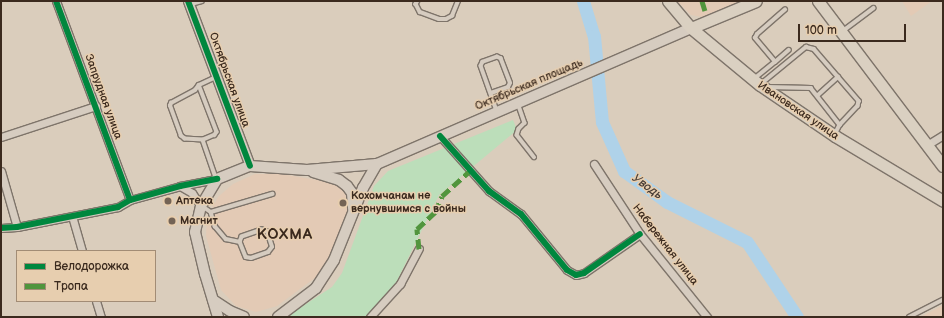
<!DOCTYPE html>
<meta charset="utf-8">
<style>
body{margin:0}
#map{position:relative;width:944px;height:318px;overflow:hidden;background:#dacdbc;font-family:"Balsamiq Sans",sans-serif}
div>[style]{position:absolute}
.built>*{inset:0;background:#e3cab5}
.green>*{inset:0;background:#bcdeba}
.river>*{height:13px;margin:-6.5px;padding:0 6.5px;transform-origin:6.5px;border-radius:6.5px;background:#afd2e9}
.roads{filter:drop-shadow(1px 0 #7e746a) drop-shadow(-1px 0 #7e746a) drop-shadow(0 1px #7e746a) drop-shadow(0 -1px #7e746a)}
.service>*{height:3.5px;margin:-1.75px;padding:0 1.75px;transform-origin:1.75px;border-radius:1.75px;background:#d6ccc0}
.minor>*{height:7px;margin:-3.5px;padding:0 3.5px;transform-origin:3.5px;border-radius:3.5px;background:#d6ccc0}
.tertiary>*{height:9px;margin:-4.5px;padding:0 4.5px;transform-origin:4.5px;border-radius:4.5px;background:#d6ccc0}
.secondary>*{height:10px;margin:-5px;padding:0 5px;transform-origin:5px;border-radius:5px;background:#d6ccc0}
.primary>*{height:11px;margin:-5.5px;padding:0 5.5px;transform-origin:5.5px;border-radius:5.5px;background:#dad0c1}
.quiet>*{height:5px;margin-top:-2.5px;transform-origin:0;background:repeating-linear-gradient(90deg,#51953d 0 10px,transparent 0 15px)}
.cycleway>*{height:6px;margin:-3px;padding:0 3px;transform-origin:3px;border-radius:3px;background:#00873e}
.dots>*{width:11px;height:11px;translate:-50% -50%;box-sizing:border-box;border:2px solid #e7ceaf;border-radius:50%}
span{translate:-50% -50%;white-space:nowrap;text-align:center;line-height:1.15;-webkit-text-stroke:3px #e7ceaf;paint-order:stroke}
.street-label{font-size:11px;color:#3b2a1e}
.poi-label{font-size:11px;color:#3b2a1e;font-weight:700}
.left{translate:0 -50%;text-align:left}
.water-label{font-size:12px;color:#453b34;font-style:italic}
.district-label{font-size:15px;color:#3b2a1e;font-weight:700;letter-spacing:1px}
.frame{position:absolute;inset:0;border:2px solid #3b2a1e;pointer-events:none}
.legend{position:absolute;left:16px;top:250px;width:140px;height:52px;box-sizing:border-box;background:#e7ceaf;border:1px solid #a28c75;margin:0;padding:5px 7px;list-style:none;font-size:12px;color:#3b2a1e}
.legend li{display:flex;align-items:center;gap:8px;height:20px}
.legend b{width:20px;border:1px solid #a28c75}
.scale{position:absolute;left:798px;top:24px;width:108px;height:18px;box-sizing:border-box;border:2px solid #3b2a1e;border-top:0;padding-left:5px;font-size:12px;line-height:14px;white-space:nowrap;color:#3b2a1e;-webkit-text-stroke:3px #e7ceaf;paint-order:stroke}
</style>
<div id="map">
<div class="built">
<i style="clip-path:polygon(677px 1px,742px 1px,702px 17px,691px 15px)"></i>
<i style="clip-path:polygon(902px 1px,932px 1px,911px 16px)"></i>
<i style="clip-path:polygon(255px 174px,282px 174px,334px 183px,343px 189px,351px 203px,333px 256px,323px 272px,277px 306px,256px 312px,236px 306px,221px 290px,206px 236px,207px 218px,218px 197px,233px 184px)"></i>
<i style="clip-path:polygon(943px 305px,943px 317px,921px 317px)"></i>
</div>
<div class="green">
<i style="clip-path:polygon(513px 120px,517px 130px,439px 195px,395px 285px,365px 317px,286px 317px,332px 287px,342px 273px,374px 186px,388px 171px)"></i>
</div>
<div class="river">
<i style="left:583px;top:1px;width:37px;rotate:73deg"></i>
<i style="left:594px;top:36px;width:86px;rotate:84.7deg"></i>
<i style="left:602px;top:122px;width:54px;rotate:65.8deg"></i>
<i style="left:624px;top:171px;width:53px;rotate:35.8deg"></i>
<i style="left:667px;top:202px;width:89px;rotate:26.6deg"></i>
<i style="left:747px;top:242px;width:90px;rotate:56.3deg"></i>
</div>
<div class="roads">
<div class="service">
<i style="left:418px;top:1px;width:4px;rotate:124deg"></i>
<i style="left:416px;top:4px;width:9px;rotate:63deg"></i>
<i style="left:420px;top:12px;width:20px;rotate:20deg"></i>
<i style="left:439px;top:19px;width:7px"></i>
<i style="left:446px;top:19px;width:7px;rotate:-27deg"></i>
<i style="left:452px;top:16px;width:16px;rotate:-68deg"></i>
<i style="left:191px;top:4px;width:11px;rotate:-15deg"></i>
<i style="left:843px;top:31px;width:38px;rotate:-37deg"></i>
<i style="left:775px;top:62px;width:18px;rotate:-41deg"></i>
<i style="left:755px;top:78px;width:26px;rotate:-39deg"></i>
<i style="left:775px;top:62px;width:31px;rotate:-130deg"></i>
<i style="left:755px;top:38px;width:4px;rotate:-63deg"></i>
<i style="left:757px;top:34px;width:37px;rotate:-41deg"></i>
<i style="left:762px;top:83px;width:57px;rotate:-39.3deg"></i>
<i style="left:806px;top:47px;width:8px;rotate:14deg"></i>
<i style="left:814px;top:49px;width:69px;rotate:49.1deg"></i>
<i style="left:859px;top:101px;width:5px;rotate:101deg"></i>
<i style="left:858px;top:106px;width:26px;rotate:133deg"></i>
<i style="left:199px;top:85px;width:50px;rotate:69deg"></i>
<i style="left:217px;top:132px;width:4px;rotate:124deg"></i>
<i style="left:215px;top:135px;width:13px;rotate:157deg"></i>
<i style="left:203px;top:140px;width:39px;rotate:71deg"></i>
<i style="left:768px;top:87px;width:43px;rotate:1.3deg"></i>
<i style="left:811px;top:88px;width:47px;rotate:51.9deg"></i>
<i style="left:840px;top:125px;width:11px;rotate:117deg"></i>
<i style="left:491px;top:93px;width:18px;rotate:-19deg"></i>
<i style="left:508px;top:87px;width:4px;rotate:-63deg"></i>
<i style="left:510px;top:83px;width:26px;rotate:-111deg"></i>
<i style="left:501px;top:59px;width:4px;rotate:-153deg"></i>
<i style="left:497px;top:57px;width:15px;rotate:160deg"></i>
<i style="left:483px;top:62px;width:4px;rotate:117deg"></i>
<i style="left:481px;top:66px;width:48px;rotate:70.4deg"></i>
<i style="left:818px;top:95px;width:27px;rotate:-42deg"></i>
<i style="left:518px;top:103px;width:21px;rotate:71deg"></i>
<i style="left:525px;top:123px;width:8px;rotate:135deg"></i>
<i style="left:519px;top:129px;width:6px;rotate:108deg"></i>
<i style="left:517px;top:135px;width:28px;rotate:52deg"></i>
<i style="left:203px;top:140px;width:18px;rotate:-177deg"></i>
<i style="left:185px;top:139px;width:5px;rotate:-143deg"></i>
<i style="left:181px;top:136px;width:32px;rotate:-110deg"></i>
<i style="left:170px;top:106px;width:3px;rotate:-72deg"></i>
<i style="left:171px;top:103px;width:27px;rotate:-28deg"></i>
<i style="left:195px;top:90px;width:6px;rotate:-51deg"></i>
<i style="left:199px;top:85px;width:19px;rotate:-25deg"></i>
<i style="left:202px;top:206px;width:11px;rotate:34deg"></i>
<i style="left:211px;top:212px;width:64px;rotate:-16.4deg"></i>
<i style="left:211px;top:212px;width:15px;rotate:74deg"></i>
<i style="left:215px;top:226px;width:17px;rotate:50deg"></i>
<i style="left:226px;top:239px;width:14px;rotate:12deg"></i>
<i style="left:240px;top:242px;width:16px;rotate:68deg"></i>
<i style="left:246px;top:257px;width:5px;rotate:11deg"></i>
<i style="left:251px;top:258px;width:18px;rotate:-19deg"></i>
<i style="left:268px;top:252px;width:6px;rotate:-51deg"></i>
<i style="left:272px;top:247px;width:16px;rotate:-108deg"></i>
<i style="left:267px;top:232px;width:5px;rotate:-158deg"></i>
<i style="left:262px;top:230px;width:21px;rotate:161deg"></i>
<i style="left:242px;top:237px;width:5px;rotate:112deg"></i>
<i style="left:909px;top:317px;width:38px;rotate:-27deg"></i>
</div>
<div class="minor">
<i style="left:56px;top:1px;width:212px;rotate:69.6deg"></i>
<i style="left:440px;top:136px;width:74px;rotate:48.3deg"></i>
<i style="left:489px;top:191px;width:39px;rotate:36deg"></i>
<i style="left:521px;top:214px;width:72px;rotate:50.6deg"></i>
<i style="left:567px;top:270px;width:10px;rotate:29deg"></i>
<i style="left:576px;top:275px;width:8px;rotate:-14deg"></i>
<i style="left:584px;top:273px;width:68px;rotate:-34.9deg"></i>
<i style="left:1px;top:137px;width:100px;rotate:-18.1deg"></i>
<i style="left:927px;top:145px;width:19px;rotate:-32deg"></i>
<i style="left:594px;top:164px;width:84px;rotate:56.7deg"></i>
<i style="left:640px;top:234px;width:107px;rotate:51.1deg"></i>
<i style="left:1px;top:171px;width:58px;rotate:74.1deg"></i>
<i style="left:180px;top:186px;width:14px;rotate:30deg"></i>
<i style="left:192px;top:193px;width:16px;rotate:55deg"></i>
<i style="left:72px;top:216px;width:36px;rotate:74deg"></i>
<i style="left:1px;top:228px;width:16px;rotate:-4deg"></i>
<i style="left:17px;top:227px;width:103px;rotate:-11.2deg"></i>
<i style="left:118px;top:207px;width:14px;rotate:-30deg"></i>
<i style="left:130px;top:200px;width:52px;rotate:-15.6deg"></i>
<i style="left:180px;top:186px;width:38px;rotate:-11deg"></i>
<i style="left:96px;top:301px;width:17px;rotate:73deg"></i>
<i style="left:370px;top:317px;width:45px;rotate:-47.7deg"></i>
<i style="left:400px;top:284px;width:40px;rotate:-62deg"></i>
</div>
<div class="tertiary">
<i style="left:188px;top:1px;width:176px;rotate:69.4deg"></i>
</div>
<div class="secondary">
<i style="left:313px;top:172px;width:27px;rotate:17deg"></i>
<i style="left:339px;top:180px;width:10px;rotate:37deg"></i>
<i style="left:347px;top:186px;width:9px;rotate:54deg"></i>
<i style="left:352px;top:193px;width:16px;rotate:86deg"></i>
<i style="left:213px;top:300px;width:20px;rotate:33deg"></i>
<i style="left:230px;top:311px;width:15px;rotate:23deg"></i>
<i style="left:218px;top:317px;width:45px;rotate:-106.8deg"></i>
<i style="left:205px;top:274px;width:43px;rotate:-103.4deg"></i>
<i style="left:195px;top:232px;width:27px;rotate:-77deg"></i>
<i style="left:201px;top:206px;width:31px;rotate:-59deg"></i>
<i style="left:217px;top:179px;width:35px;rotate:-22deg"></i>
<i style="left:250px;top:166px;width:57px;rotate:4deg"></i>
<i style="left:307px;top:170px;width:70px;rotate:-4.9deg"></i>
<i style="left:377px;top:164px;width:342px;rotate:-23.4deg"></i>
<i style="left:278px;top:317px;width:48px;rotate:-37.3deg"></i>
<i style="left:316px;top:288px;width:33px;rotate:-57deg"></i>
<i style="left:334px;top:260px;width:78px;rotate:-68.1deg"></i>
<i style="left:363px;top:188px;width:28px;rotate:-60deg"></i>
</div>
<div class="primary">
<i style="left:668px;top:1px;width:35px;rotate:50deg"></i>
<i style="left:691px;top:28px;width:89px;rotate:39.6deg"></i>
<i style="left:760px;top:85px;width:91px;rotate:34.2deg"></i>
<i style="left:835px;top:136px;width:126px;rotate:31deg"></i>
<i style="left:818px;top:1px;width:207px;rotate:52.9deg"></i>
<i style="left:691px;top:28px;width:70px;rotate:-22.6deg"></i>
</div>
</div>
<div class="quiet">
<i style="left:702px;top:1px;width:14px;rotate:73deg"></i>
<i style="left:419px;top:249px;width:20px;rotate:-96deg"></i>
<i style="left:417px;top:229px;width:25px;rotate:-43deg"></i>
<i style="left:435px;top:212px;width:17px;rotate:-66deg"></i>
<i style="left:442px;top:196px;width:39px;rotate:-42deg"></i>
</div>
<div class="cycleway">
<i style="left:56px;top:1px;width:212px;rotate:69.6deg"></i>
<i style="left:188px;top:1px;width:176px;rotate:69.4deg"></i>
<i style="left:440px;top:136px;width:74px;rotate:48.3deg"></i>
<i style="left:489px;top:191px;width:39px;rotate:36deg"></i>
<i style="left:521px;top:214px;width:72px;rotate:50.6deg"></i>
<i style="left:567px;top:270px;width:10px;rotate:29deg"></i>
<i style="left:576px;top:275px;width:8px;rotate:-14deg"></i>
<i style="left:584px;top:273px;width:68px;rotate:-34.9deg"></i>
<i style="left:1px;top:228px;width:16px;rotate:-4deg"></i>
<i style="left:17px;top:227px;width:103px;rotate:-11.2deg"></i>
<i style="left:118px;top:207px;width:14px;rotate:-30deg"></i>
<i style="left:130px;top:200px;width:52px;rotate:-15.6deg"></i>
<i style="left:180px;top:186px;width:38px;rotate:-11deg"></i>
</div>
<div class="dots">
<i style="left:168px;top:201px;background:#736355"></i>
<i style="left:343px;top:203px;background:#736355"></i>
<i style="left:172px;top:221px;background:#736355"></i>
</div>
<div class="street-label">
<span style="left:229px;top:80px;rotate:70deg">Октябрьская улица</span>
<span style="left:529px;top:85px;rotate:-23deg">Октябрьская площадь</span>
<span style="left:103px;top:97px;rotate:70deg">Запрудная улица</span>
<span style="left:798px;top:111px;rotate:34deg">Ивановская улица</span>
<span style="left:665px;top:245px;rotate:52deg">Набережная улица</span>
</div>
<div class="poi-label">
<span class="left" style="left:351px;top:203px">Кохомчанам не<br>вернувшимся с войны</span>
<span class="left" style="left:176px;top:201px">Аптека</span>
<span class="left" style="left:180px;top:221px">Магнит</span>
</div>
<div class="water-label">
<span style="left:647px;top:187px;rotate:36deg">Уводь</span>
</div>
<div class="district-label">
<span style="left:285px;top:235px">КОХМА</span>
</div>
<div class="frame"></div>
<ul class="legend">
<li><b style="height:5px;background:#00873e"></b>Велодорожка</li>
<li><b style="height:5px;background:#51953d"></b>Тропа</li>
</ul>
<div class="scale">100 m</div>
</div>
